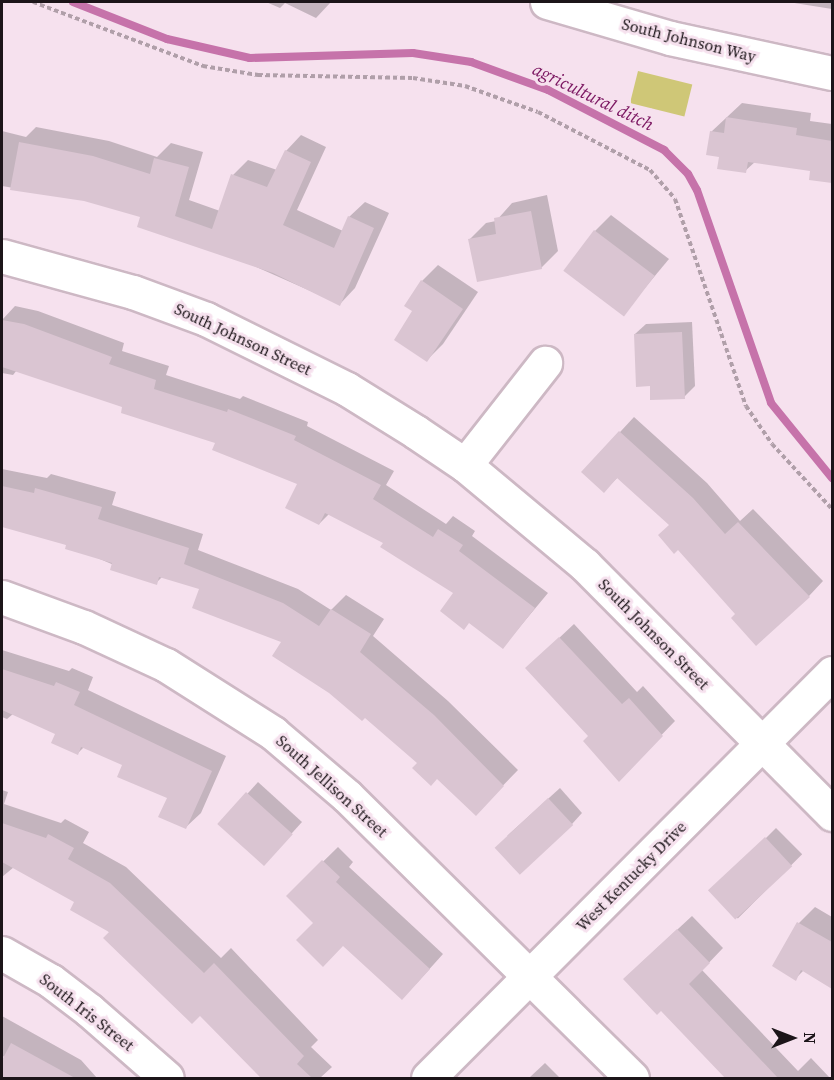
<!DOCTYPE html>
<style>
body{margin:0}
#map{position:relative;width:834px;height:1080px;overflow:hidden;background:#f6e1ee;font-family:"Source Serif 4",serif}
div>[style]{position:absolute}
.green>*{inset:0;background:#cfc777;transform-origin:0 0}
.shadow>*{inset:0;background:#0003;transform-origin:0 0}
.stream>*{height:8px;margin:-4px;padding:0 4px;transform-origin:4px;border-radius:4px;background:#c673aa}
.building>*{inset:0;background:#dac5d2;transform-origin:0 0}
.path>*{height:4px;margin-top:-2px;transform-origin:0;background:repeating-linear-gradient(90deg,#b09fa9 0 4.5px,transparent 0 7.5px)}
.roads{filter:drop-shadow(2px 0 #cdb8c4) drop-shadow(-2px 0 #cdb8c4) drop-shadow(0 2px #cdb8c4) drop-shadow(0 -2px #cdb8c4)}
.minor>*{height:33px;margin:-16.5px;padding:0 16.5px;transform-origin:16.5px;border-radius:16.5px;background:#fff}
span{translate:-50% -50%;white-space:nowrap;text-align:center;line-height:1.15;-webkit-text-stroke:6px #f6e1ee;paint-order:stroke}
.street-label{font-size:16px;color:#1c1519}
.water-label{font-size:18px;color:#7c1862;font-style:italic}
.frame{position:absolute;inset:0;border:3px solid #1c1519;pointer-events:none}
.north{position:absolute;left:762px;top:1008px;width:60px;height:60px;-webkit-text-stroke:4px #f6e1ee;paint-order:stroke;rotate:90deg;font-size:16px;font-weight:700;line-height:24px;text-align:center;color:#1c1519}
.north::after{content:'';display:block;margin:auto;width:21px;height:27px;background:#1c1519;clip-path:polygon(50% 0,100% 100%,50% 72%,0 100%)}
</style>
<div id="map">
<div class="green">
<i style="left:638px;top:71px;width:56px;height:33px;rotate:14deg"></i>
</div>
<div class="shadow">
<i style="clip-path:polygon(266px 2px,331px 2px,316px 18px,285px 3px,280px 8px)"></i>
<i style="clip-path:polygon(788px 2px,832px 2px,832px 9px)"></i>
<i style="clip-path:polygon(742px 103px,811px 113px,810px 121px,832px 124px,832px 182px,811px 179px,812px 169px,756px 161px,745px 171px,721px 156px,711px 132px)"></i>
<i style="clip-path:polygon(36px 127px,109px 141px,157px 157px,171px 143px,203px 152px,189px 200px,220px 211px,233px 175px,248px 160px,277px 170px,286px 151px,301px 135px,326px 147px,297px 210px,343px 231px,349px 217px,365px 202px,389px 213px,355px 288px,340px 304px,141px 216px,84px 200px,2px 186px,2px 131px,26px 137px)"></i>
<i style="clip-path:polygon(547px 195px,558px 251px,541px 268px,470px 239px,486px 223px,496px 221px,512px 203px)"></i>
<i style="clip-path:polygon(611px 215px,669px 259px,624px 313px,595px 231px)"></i>
<i style="clip-path:polygon(438px 265px,478px 292px,443px 344px,427px 360px,415px 311px,422px 281px)"></i>
<i style="clip-path:polygon(15px 306px,38px 311px,124px 343px,122px 351px,169px 366px,166px 375px,240px 399px,243px 396px,308px 422px,307px 426px,394px 471px,386px 485px,446px 524px,453px 516px,475px 531px,472px 536px,548px 593px,503px 647px,455px 593px,385px 543px,329px 514px,319px 524px,299px 483px,217px 442px,124px 407px,17px 370px,13px 375px,2px 373px,2px 320px)"></i>
<i style="clip-path:polygon(692px 322px,695px 386px,684px 397px,651px 384px,635px 334px,646px 324px)"></i>
<i style="clip-path:polygon(634px 417px,707px 483px,740px 521px,753px 509px,823px 581px,809px 596px,737px 614px,671px 525px,618px 477px,604px 491px,583px 472px)"></i>
<i style="clip-path:polygon(2px 469px,47px 478px,51px 474px,116px 492px,112px 505px,203px 534px,198px 550px,298px 589px,331px 610px,346px 595px,384px 619px,373px 636px,448px 701px,518px 770px,490px 799px,419px 762px,283px 641px,201px 588px,162px 577px,156px 583px,25px 527px,2px 523px)"></i>
<i style="clip-path:polygon(574px 624px,637px 692px,643px 686px,675px 721px,619px 779px,541px 655px)"></i>
<i style="clip-path:polygon(2px 650px,69px 671px,72px 668px,93px 677px,88px 690px,226px 756px,201px 813px,186px 827px,169px 798px,124px 764px,84px 747px,78px 753px,57px 734px,13px 714px,7px 719px,2px 717px)"></i>
<i style="clip-path:polygon(258px 782px,302px 822px,274px 853px,220px 824px)"></i>
<i style="clip-path:polygon(560px 788px,582px 813px,572px 824px,507px 836px)"></i>
<i style="clip-path:polygon(2px 790px,8px 792px,4px 804px,61px 823px,65px 819px,89px 832px,83px 843px,126px 867px,221px 958px,231px 948px,318px 1040px,311px 1047px,332px 1067px,320px 1078px,262px 1078px,200px 1014px,76px 902px,14px 867px,2px 877px)"></i>
<i style="left:776px;top:828px;width:37px;height:91px;rotate:45deg"></i>
<i style="clip-path:polygon(338px 847px,353px 862px,349px 867px,443px 954px,416px 984px,343px 944px,288px 896px)"></i>
<i style="clip-path:polygon(815px 907px,832px 917px,832px 987px,804px 970px,795px 979px,774px 966px,799px 923px)"></i>
<i style="clip-path:polygon(692px 916px,723px 948px,702px 970px,798px 1071px,811px 1058px,830px 1078px,727px 1078px,661px 1009px,639px 965px)"></i>
<i style="clip-path:polygon(2px 1016px,81px 1060px,97px 1078px,2px 1078px,5px 1057px,2px 1056px)"></i>
<i style="clip-path:polygon(545px 1063px,560px 1078px,529px 1078px)"></i>
</div>
<div class="stream">
<i style="left:73px;top:2px;width:101px;rotate:21.5deg"></i>
<i style="left:167px;top:39px;width:85px;rotate:12.9deg"></i>
<i style="left:250px;top:58px;width:163px;rotate:-1.8deg"></i>
<i style="left:413px;top:53px;width:59px;rotate:8.8deg"></i>
<i style="left:471px;top:62px;width:82px;rotate:20deg"></i>
<i style="left:548px;top:90px;width:131px;rotate:27.3deg"></i>
<i style="left:664px;top:150px;width:34px;rotate:45deg"></i>
<i style="left:688px;top:174px;width:18px;rotate:61deg"></i>
<i style="left:697px;top:190px;width:225px;rotate:70.8deg"></i>
<i style="left:771px;top:403px;width:97px;rotate:50.9deg"></i>
</div>
<div class="building">
<i style="clip-path:polygon(726px 117px,797px 128px,796px 135px,832px 141px,832px 183px,809px 180px,810px 171px,748px 162px,746px 173px,717px 169px,719px 157px,706px 155px,710px 131px,724px 133px)"></i>
<i style="clip-path:polygon(19px 142px,93px 156px,150px 174px,154px 158px,189px 167px,175px 216px,212px 229px,231px 174px,267px 187px,285px 150px,311px 162px,283px 225px,334px 248px,348px 216px,374px 228px,340px 306px,273px 273px,137px 227px,140px 217px,84px 201px,10px 190px)"></i>
<i style="clip-path:polygon(531px 211px,542px 269px,477px 282px,468px 239px,496px 234px,494px 218px)"></i>
<i style="left:594px;top:230px;width:76px;height:51px;rotate:37deg"></i>
<i style="clip-path:polygon(421px 280px,463px 309px,427px 362px,394px 340px,412px 311px,404px 306px)"></i>
<i style="clip-path:polygon(2px 320px,24px 324px,112px 357px,109px 364px,156px 380px,154px 389px,227px 412px,228px 409px,296px 436px,294px 440px,381px 485px,373px 499px,433px 537px,438px 529px,463px 545px,459px 551px,535px 608px,503px 649px,469px 623px,464px 630px,440px 611px,453px 593px,380px 547px,383px 543px,325px 513px,319px 525px,285px 508px,297px 484px,212px 450px,215px 443px,121px 413px,122px 407px,2px 367px)"></i>
<i style="clip-path:polygon(682px 332px,685px 399px,650px 400px,650px 386px,636px 387px,634px 334px)"></i>
<i style="clip-path:polygon(619px 431px,693px 498px,725px 534px,738px 522px,810px 597px,756px 646px,731px 618px,735px 614px,678px 550px,674px 554px,658px 535px,669px 525px,617px 478px,604px 493px,581px 472px)"></i>
<i style="clip-path:polygon(2px 486px,34px 493px,35px 488px,102px 507px,98px 519px,189px 548px,184px 564px,283px 603px,319px 626px,331px 609px,371px 634px,360px 652px,434px 715px,504px 786px,476px 816px,437px 779px,431px 786px,412px 768px,417px 763px,365px 718px,362px 721px,329px 693px,272px 656px,281px 642px,192px 608px,199px 589px,159px 577px,157px 585px,110px 570px,112px 563px,65px 549px,66px 545px,2px 527px)"></i>
<i style="clip-path:polygon(559px 637px,622px 704px,629px 698px,663px 736px,619px 782px,583px 741px,588px 736px,525px 668px)"></i>
<i style="clip-path:polygon(2px 669px,54px 686px,56px 682px,80px 692px,74px 705px,212px 771px,186px 829px,158px 817px,167px 798px,117px 777px,122px 765px,81px 747px,78px 755px,51px 743px,55px 734px,2px 710px)"></i>
<i style="left:246px;top:792px;width:63px;height:43px;rotate:42deg"></i>
<i style="left:548px;top:798px;width:37px;height:73px;rotate:47deg"></i>
<i style="clip-path:polygon(2px 823px,46px 838px,48px 834px,74px 848px,68px 859px,110px 883px,204px 973px,214px 963px,304px 1056px,297px 1064px,312px 1078px,261px 1078px,200px 1016px,192px 1024px,103px 938px,109px 932px,70px 910px,74px 902px,2px 862px)"></i>
<i style="left:765px;top:837px;width:40px;height:78px;rotate:47deg"></i>
<i style="clip-path:polygon(322px 860px,340px 877px,336px 882px,430px 969px,402px 1000px,343px 946px,323px 967px,296px 940px,313px 923px,286px 896px)"></i>
<i style="clip-path:polygon(797px 922px,832px 942px,832px 989px,801px 970px,796px 981px,772px 966px)"></i>
<i style="clip-path:polygon(677px 929px,710px 963px,689px 984px,778px 1078px,725px 1078px,661px 1011px,657px 1015px,623px 979px)"></i>
<i style="clip-path:polygon(11px 1043px,75px 1078px,2px 1078px,2px 1060px)"></i>
</div>
<div class="path">
<i style="left:33px;top:2px;width:182px;rotate:20.6deg"></i>
<i style="left:203px;top:66px;width:56px;rotate:9.3deg"></i>
<i style="left:258px;top:75px;width:155px;rotate:1.1deg"></i>
<i style="left:413px;top:78px;width:53px;rotate:8.7deg"></i>
<i style="left:465px;top:86px;width:77px;rotate:19.6deg"></i>
<i style="left:538px;top:112px;width:126px;rotate:27.4deg"></i>
<i style="left:650px;top:170px;width:38px;rotate:49deg"></i>
<i style="left:675px;top:199px;width:219px;rotate:71.1deg"></i>
<i style="left:746px;top:406px;width:46px;rotate:55.6deg"></i>
<i style="left:772px;top:444px;width:88px;rotate:47.3deg"></i>
</div>
<div class="roads">
<div class="minor">
<i style="left:547px;top:2px;width:128px;rotate:16.3deg"></i>
<i style="left:670px;top:38px;width:166px;rotate:12.2deg"></i>
<i style="left:2px;top:256px;width:136px;rotate:15.4deg"></i>
<i style="left:133px;top:292px;width:78px;rotate:20.3deg"></i>
<i style="left:206px;top:319px;width:157px;rotate:26.4deg"></i>
<i style="left:347px;top:389px;width:81px;rotate:31.9deg"></i>
<i style="left:416px;top:432px;width:59px;rotate:34deg"></i>
<i style="left:465px;top:465px;width:156px;rotate:39.8deg"></i>
<i style="left:585px;top:565px;width:351px;rotate:45.2deg"></i>
<i style="left:465px;top:465px;width:130px;rotate:-51.9deg"></i>
<i style="left:2px;top:597px;width:87px;rotate:20.1deg"></i>
<i style="left:84px;top:627px;width:90px;rotate:24.9deg"></i>
<i style="left:166px;top:665px;width:127px;rotate:32.4deg"></i>
<i style="left:273px;top:733px;width:97px;rotate:40.4deg"></i>
<i style="left:347px;top:796px;width:401px;rotate:44.7deg"></i>
<i style="left:2px;top:953px;width:56px;rotate:29.7deg"></i>
<i style="left:51px;top:981px;width:48px;rotate:37.3deg"></i>
<i style="left:89px;top:1010px;width:103px;rotate:41.1deg"></i>
<i style="left:428px;top:1078px;width:572px;rotate:-45.07deg"></i>
</div>
</div>
<div class="street-label">
<span style="left:689px;top:40px;rotate:14deg">South Johnson Way</span>
<span style="left:243px;top:339px;rotate:25deg">South Johnson Street</span>
<span style="left:654px;top:634px;rotate:45deg">South Johnson Street</span>
<span style="left:332px;top:786px;rotate:42deg">South Jellison Street</span>
<span style="left:631px;top:876px;rotate:-45deg">West Kentucky Drive</span>
<span style="left:87px;top:1012px;rotate:38deg">South Iris Street</span>
</div>
<div class="water-label">
<span style="left:593px;top:97px;rotate:26deg">agricultural ditch</span>
</div>
<div class="frame"></div>
<div class="north">N</div>
</div>
